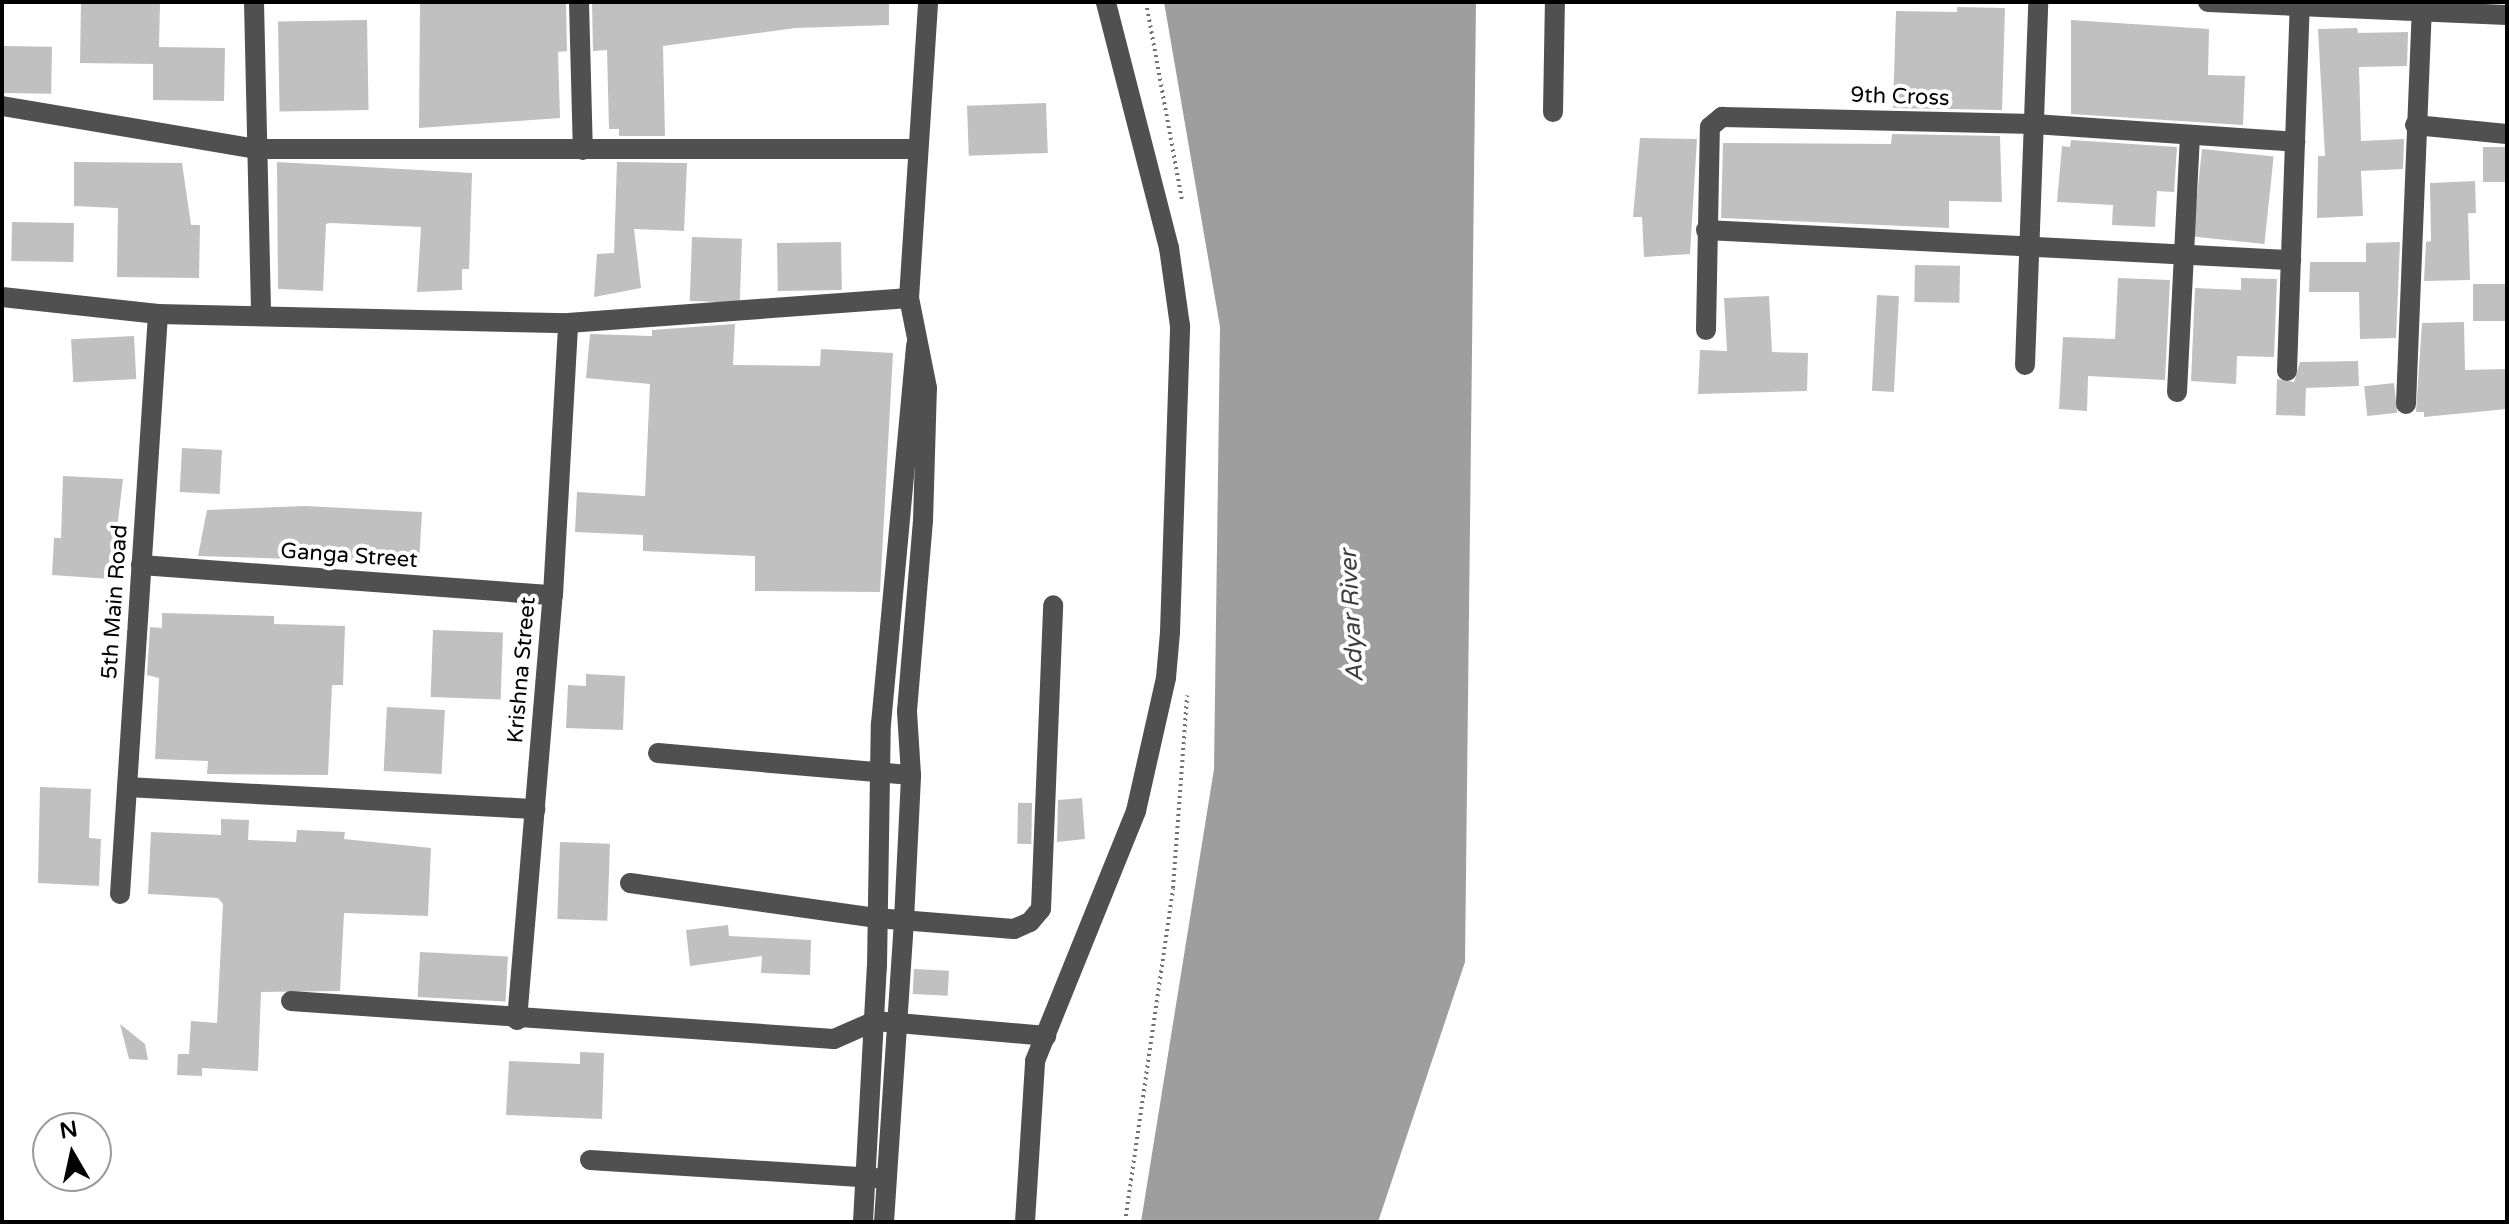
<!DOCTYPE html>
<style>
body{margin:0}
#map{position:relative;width:2509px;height:1224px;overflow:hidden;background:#fff;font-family:"Varela Round",sans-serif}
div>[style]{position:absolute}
.water>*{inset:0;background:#9e9e9e}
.building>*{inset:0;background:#c0c0c0;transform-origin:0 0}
.path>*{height:4px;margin-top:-2px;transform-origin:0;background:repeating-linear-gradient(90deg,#727272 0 2px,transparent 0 6px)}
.minor>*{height:20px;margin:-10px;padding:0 10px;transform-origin:10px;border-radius:10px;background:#505050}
span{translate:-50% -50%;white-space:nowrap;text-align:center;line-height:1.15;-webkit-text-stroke:8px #fff;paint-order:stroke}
.street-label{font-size:22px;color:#000}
.water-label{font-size:24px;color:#3f3f3f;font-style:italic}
.frame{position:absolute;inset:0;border:4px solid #000;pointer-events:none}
.north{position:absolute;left:32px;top:1112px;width:80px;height:80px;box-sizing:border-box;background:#fff;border:2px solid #999;border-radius:50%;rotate:351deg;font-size:22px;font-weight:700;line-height:32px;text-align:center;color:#000}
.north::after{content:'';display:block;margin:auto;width:28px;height:36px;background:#000;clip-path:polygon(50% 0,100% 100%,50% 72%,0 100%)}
</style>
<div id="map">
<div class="water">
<i style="clip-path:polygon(1164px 2px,1476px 2px,1465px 962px,1378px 1222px,1141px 1222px,1214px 769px,1220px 327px)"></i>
</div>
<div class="building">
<i style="clip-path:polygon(81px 2px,160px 2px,159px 47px,225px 48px,224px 101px,153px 100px,153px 64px,80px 63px)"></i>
<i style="clip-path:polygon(420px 2px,566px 2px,567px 51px,558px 52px,560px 118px,419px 128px)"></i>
<i style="clip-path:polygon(592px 2px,889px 2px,889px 25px,796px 28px,663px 46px,665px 136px,619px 136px,619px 129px,609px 129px,607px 50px,593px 51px)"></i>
<i style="clip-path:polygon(1957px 7px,2005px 8px,2002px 110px,1893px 108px,1896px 11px,1957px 12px)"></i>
<i style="left:367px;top:20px;width:90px;height:89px;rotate:89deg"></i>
<i style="clip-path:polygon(2071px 20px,2209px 29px,2208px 75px,2245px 76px,2243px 125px,2071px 114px)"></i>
<i style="clip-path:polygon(2357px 28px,2358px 33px,2408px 32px,2407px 66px,2359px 67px,2361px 141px,2404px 139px,2403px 169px,2361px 171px,2363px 216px,2317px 218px,2318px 156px,2325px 156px,2318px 29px)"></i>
<i style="left:3px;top:46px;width:49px;height:47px;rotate:1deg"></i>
<i style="left:1046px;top:103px;width:50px;height:79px;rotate:88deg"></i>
<i style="clip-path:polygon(1892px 134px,2000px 136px,2002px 202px,1949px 201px,1949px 228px,1721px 218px,1723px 143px,1891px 144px)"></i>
<i style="clip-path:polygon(1640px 138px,1697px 139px,1690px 254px,1644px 257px,1642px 217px,1633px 217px)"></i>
<i style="clip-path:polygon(2071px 140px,2177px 147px,2174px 192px,2157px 191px,2155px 227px,2112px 225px,2113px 205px,2057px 202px,2062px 146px,2070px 147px)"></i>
<i style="left:2483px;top:147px;width:24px;height:35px"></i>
<i style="left:2202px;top:149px;width:72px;height:88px;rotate:6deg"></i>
<i style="clip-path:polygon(74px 162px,182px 163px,191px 225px,200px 225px,199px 278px,117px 277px,118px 208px,74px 206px)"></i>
<i style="clip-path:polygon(277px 162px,472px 173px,469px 269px,462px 269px,462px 290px,417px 292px,421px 227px,330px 223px,326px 224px,323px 291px,278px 289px)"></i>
<i style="clip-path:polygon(617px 162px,687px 163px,684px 231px,634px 229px,641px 288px,594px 297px,597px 254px,614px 253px)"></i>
<i style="clip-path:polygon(2475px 181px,2476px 213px,2468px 213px,2470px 280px,2424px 281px,2426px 242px,2431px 241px,2430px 183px)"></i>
<i style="left:12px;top:222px;width:62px;height:39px;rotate:1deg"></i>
<i style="left:692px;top:237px;width:50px;height:64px;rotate:2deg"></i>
<i style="left:841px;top:242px;width:48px;height:64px;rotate:89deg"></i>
<i style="clip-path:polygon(2400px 242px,2396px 338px,2360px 339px,2359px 292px,2309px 292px,2310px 262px,2366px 262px,2366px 243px)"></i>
<i style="left:1915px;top:265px;width:45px;height:37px;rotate:1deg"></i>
<i style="clip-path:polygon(2118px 278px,2170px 280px,2165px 380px,2088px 376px,2087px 411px,2059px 409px,2063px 337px,2115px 339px)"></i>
<i style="clip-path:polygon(2241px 278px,2277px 279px,2274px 357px,2237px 356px,2236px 384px,2191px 381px,2195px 288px,2241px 290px)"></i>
<i style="left:2507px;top:284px;width:37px;height:34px;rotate:90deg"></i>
<i style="left:1877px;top:295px;width:22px;height:96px;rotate:3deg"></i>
<i style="clip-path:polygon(1769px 296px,1772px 352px,1808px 353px,1807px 391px,1698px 394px,1700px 350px,1727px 351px,1724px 298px)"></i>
<i style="clip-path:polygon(2464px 322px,2465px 370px,2506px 369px,2507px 409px,2424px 417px,2424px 412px,2416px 412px,2422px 323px)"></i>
<i style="clip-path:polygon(735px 324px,733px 365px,820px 366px,821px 349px,893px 353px,880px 592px,755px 591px,755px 556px,643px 551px,643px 535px,575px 532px,577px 492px,645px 496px,650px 384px,586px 378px,590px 334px,652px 336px,652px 330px)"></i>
<i style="left:134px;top:336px;width:43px;height:63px;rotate:87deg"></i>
<i style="clip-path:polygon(2358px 361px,2359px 386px,2306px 388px,2305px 416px,2276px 415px,2277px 379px,2294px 382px,2300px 362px)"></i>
<i style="left:2394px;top:383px;width:30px;height:30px;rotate:84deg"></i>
<i style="left:182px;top:448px;width:40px;height:44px;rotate:3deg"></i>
<i style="clip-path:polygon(63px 476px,123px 479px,111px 579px,52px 575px,54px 538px,61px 538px)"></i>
<i style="clip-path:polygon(305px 506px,422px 512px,419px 563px,198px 556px,207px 510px)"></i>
<i style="clip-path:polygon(162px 613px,274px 616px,274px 624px,345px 626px,343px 685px,332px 685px,328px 775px,207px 774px,208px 761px,155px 759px,159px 678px,147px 675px,150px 627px,162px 628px)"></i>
<i style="left:433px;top:630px;width:70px;height:67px;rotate:2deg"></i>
<i style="clip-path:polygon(586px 674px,625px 676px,623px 730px,566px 728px,568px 685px,586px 686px)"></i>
<i style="left:387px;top:707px;width:58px;height:64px;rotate:3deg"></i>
<i style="clip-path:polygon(40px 787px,91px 789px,89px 838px,101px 839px,99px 886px,38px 883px)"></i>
<i style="clip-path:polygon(1082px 798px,1085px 839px,1057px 842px,1058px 800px)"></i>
<i style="left:1032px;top:803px;width:41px;height:14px;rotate:91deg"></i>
<i style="clip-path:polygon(221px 819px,249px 820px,248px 840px,296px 842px,297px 830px,345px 832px,344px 839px,431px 848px,428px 916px,344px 913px,340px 991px,261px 992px,258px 1071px,202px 1068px,202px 1076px,177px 1075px,178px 1054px,189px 1054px,191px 1021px,217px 1023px,223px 904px,218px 898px,148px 894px,151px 832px,221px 835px)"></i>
<i style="left:560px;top:842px;width:50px;height:77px;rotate:2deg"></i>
<i style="clip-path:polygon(728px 925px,729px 936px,811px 940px,810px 975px,761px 973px,762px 956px,690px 966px,686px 930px)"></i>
<i style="left:420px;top:952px;width:88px;height:45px;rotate:3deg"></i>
<i style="left:914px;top:969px;width:35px;height:25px;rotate:3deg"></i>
<i style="clip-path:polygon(120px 1024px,145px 1044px,148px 1060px,129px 1059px)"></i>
<i style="clip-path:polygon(580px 1052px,604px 1053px,602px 1119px,506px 1115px,509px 1061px,580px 1064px)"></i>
</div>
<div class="path">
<i style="left:1146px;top:2px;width:202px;rotate:79.7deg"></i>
<i style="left:1125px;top:1222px;width:337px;rotate:-81.8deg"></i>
<i style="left:1173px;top:888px;width:193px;rotate:-85.8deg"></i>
</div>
<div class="minor">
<i style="left:254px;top:2px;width:314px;rotate:88.7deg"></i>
<i style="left:579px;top:2px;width:148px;rotate:88.5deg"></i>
<i style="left:2208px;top:2px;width:299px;rotate:2.5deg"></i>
<i style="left:2px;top:106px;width:259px;rotate:9.6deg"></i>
<i style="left:257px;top:149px;width:661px"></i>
<i style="left:1553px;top:112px;width:110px;rotate:-89deg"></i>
<i style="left:2415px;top:125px;width:92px;rotate:5.6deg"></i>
<i style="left:1706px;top:230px;width:586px;rotate:2.94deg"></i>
<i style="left:2px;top:297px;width:157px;rotate:6.2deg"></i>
<i style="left:158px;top:314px;width:410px;rotate:1.3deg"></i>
<i style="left:568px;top:323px;width:342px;rotate:-4.2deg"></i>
<i style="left:1706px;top:330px;width:203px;rotate:-88.9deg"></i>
<i style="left:1710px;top:127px;width:16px;rotate:-40deg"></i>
<i style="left:1722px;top:117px;width:312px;rotate:1.3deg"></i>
<i style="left:2034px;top:124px;width:262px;rotate:3.9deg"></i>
<i style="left:2025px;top:365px;width:363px;rotate:-87.9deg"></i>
<i style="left:2287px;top:371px;width:369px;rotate:-88deg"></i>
<i style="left:2177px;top:392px;width:254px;rotate:-87.1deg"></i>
<i style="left:2406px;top:404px;width:392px;rotate:-87.7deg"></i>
<i style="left:141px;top:565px;width:413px;rotate:4.2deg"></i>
<i style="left:658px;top:753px;width:254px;rotate:5deg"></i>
<i style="left:127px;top:787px;width:409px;rotate:3.1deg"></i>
<i style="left:630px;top:883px;width:248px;rotate:8.1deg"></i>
<i style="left:876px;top:918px;width:138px;rotate:4.6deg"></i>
<i style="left:1014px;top:929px;width:17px;rotate:-24deg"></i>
<i style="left:1030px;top:922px;width:17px;rotate:-50deg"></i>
<i style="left:1041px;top:909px;width:304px;rotate:-87.7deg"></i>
<i style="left:120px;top:894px;width:581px;rotate:-86.25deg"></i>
<i style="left:291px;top:1001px;width:544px;rotate:4deg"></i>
<i style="left:834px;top:1039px;width:45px;rotate:-23.7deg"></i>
<i style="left:875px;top:1021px;width:172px;rotate:5deg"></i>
<i style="left:517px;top:1020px;width:427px;rotate:-85.2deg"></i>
<i style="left:553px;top:595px;width:272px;rotate:-86.8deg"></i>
<i style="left:590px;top:1160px;width:289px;rotate:3.6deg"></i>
<i style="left:863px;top:1222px;width:256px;rotate:-86.9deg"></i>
<i style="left:877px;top:966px;width:242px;rotate:-89.1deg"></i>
<i style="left:881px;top:724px;width:381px;rotate:-84.7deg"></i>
<i style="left:884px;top:1222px;width:303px;rotate:-86.2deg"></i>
<i style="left:904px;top:920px;width:145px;rotate:-87.2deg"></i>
<i style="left:911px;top:775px;width:64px;rotate:-93.6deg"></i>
<i style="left:907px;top:711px;width:191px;rotate:-85.2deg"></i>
<i style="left:923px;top:521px;width:133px;rotate:-88.3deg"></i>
<i style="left:927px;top:388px;width:92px;rotate:-101.3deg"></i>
<i style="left:909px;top:298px;width:297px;rotate:-86.3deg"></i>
<i style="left:1025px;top:1222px;width:161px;rotate:-86.4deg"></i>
<i style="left:1035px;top:1061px;width:270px;rotate:-68deg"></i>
<i style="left:1136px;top:811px;width:136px;rotate:-77.3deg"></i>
<i style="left:1166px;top:678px;width:46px;rotate:-85deg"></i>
<i style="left:1170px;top:632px;width:306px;rotate:-88.1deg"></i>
<i style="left:1180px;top:326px;width:79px;rotate:-98deg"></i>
<i style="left:1169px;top:248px;width:254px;rotate:-104.4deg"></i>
</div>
<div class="street-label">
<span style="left:1900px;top:97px;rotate:2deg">9th Cross</span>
<span style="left:349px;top:556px;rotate:4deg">Ganga Street</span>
<span style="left:115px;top:602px;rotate:-86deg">5th Main Road</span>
<span style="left:522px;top:670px;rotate:-85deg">Krishna Street</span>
</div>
<div class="water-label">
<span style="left:1352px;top:616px;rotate:-93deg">Adyar River</span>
</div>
<div class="frame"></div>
<div class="north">N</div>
</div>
